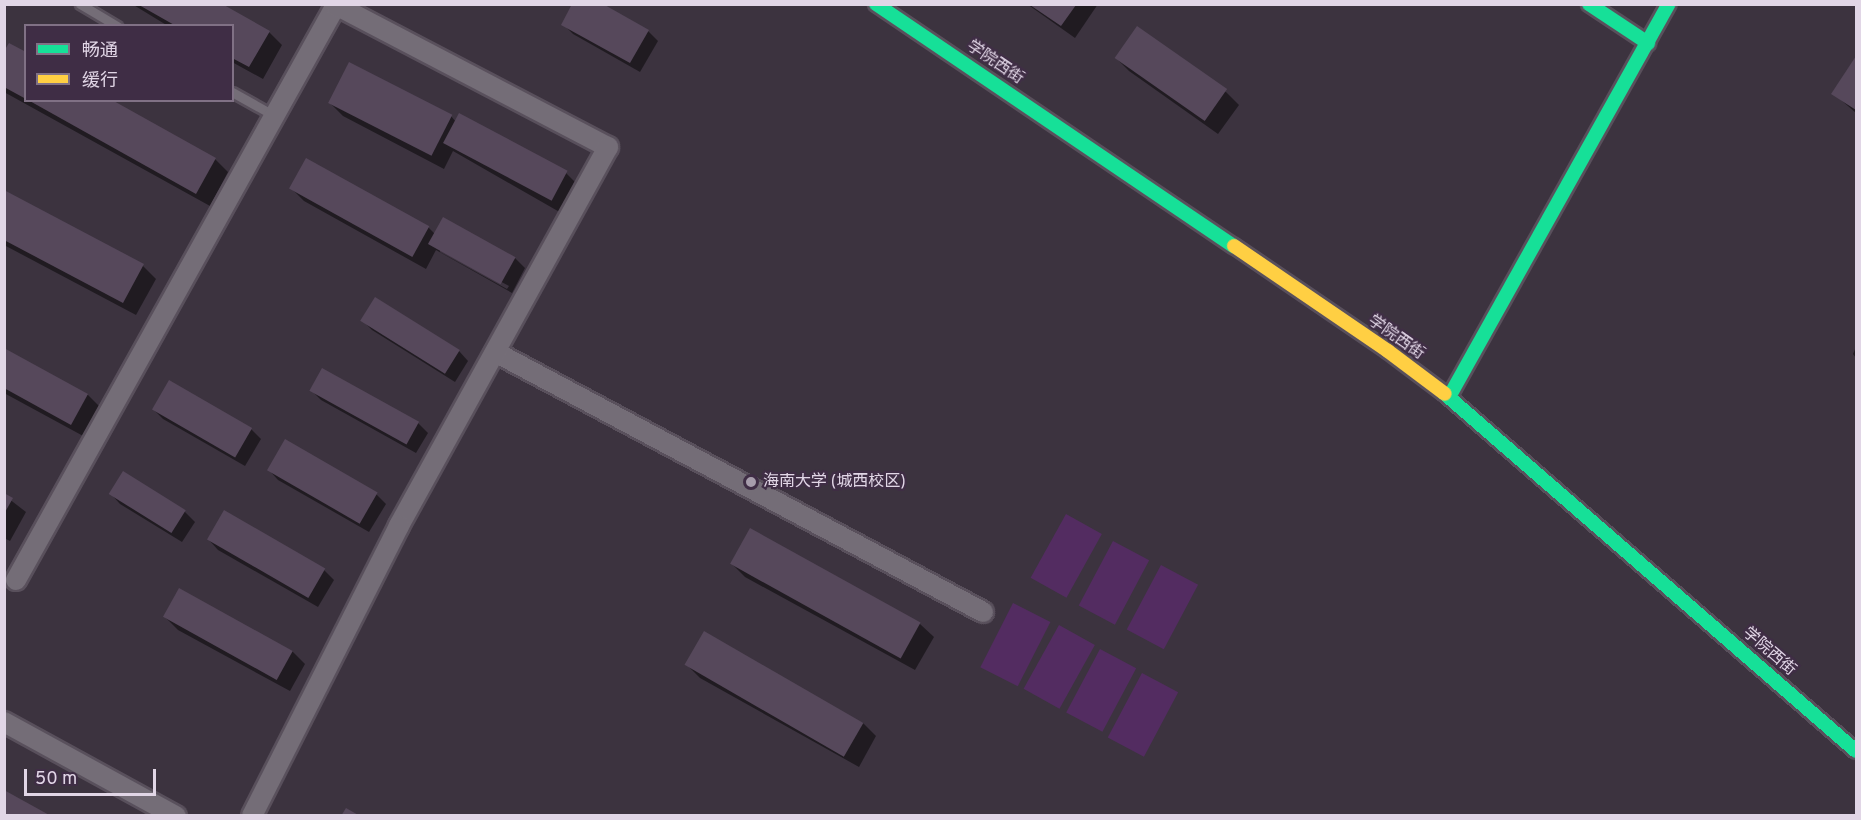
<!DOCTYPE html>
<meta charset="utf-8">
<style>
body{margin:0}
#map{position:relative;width:1861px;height:820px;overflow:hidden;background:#3c333f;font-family:Overpass,"Noto Sans SC",sans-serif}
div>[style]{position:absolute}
.green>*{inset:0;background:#532c61;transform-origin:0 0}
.shadow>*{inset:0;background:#0007}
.building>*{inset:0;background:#56485b;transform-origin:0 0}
.roads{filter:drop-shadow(2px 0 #59505c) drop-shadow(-2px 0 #59505c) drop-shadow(0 2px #59505c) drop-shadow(0 -2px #59505c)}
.lane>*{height:9px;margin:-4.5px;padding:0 4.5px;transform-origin:4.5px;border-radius:4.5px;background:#746d77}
.street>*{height:20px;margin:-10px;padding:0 10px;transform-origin:10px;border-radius:10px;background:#746d77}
.fast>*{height:14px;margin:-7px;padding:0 7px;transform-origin:7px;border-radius:7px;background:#16e098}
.slow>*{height:14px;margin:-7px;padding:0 7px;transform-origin:7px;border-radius:7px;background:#ffcf43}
.dots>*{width:16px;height:16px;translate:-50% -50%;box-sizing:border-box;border:3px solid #3f2d45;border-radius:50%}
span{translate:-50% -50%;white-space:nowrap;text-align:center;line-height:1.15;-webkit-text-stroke:4.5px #3f2d45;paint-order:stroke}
.street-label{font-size:16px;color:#e1d6e6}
.poi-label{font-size:16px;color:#e1d6e6}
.left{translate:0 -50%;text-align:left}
.frame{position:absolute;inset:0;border:6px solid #e1d6e6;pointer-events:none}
.legend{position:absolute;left:24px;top:24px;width:210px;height:78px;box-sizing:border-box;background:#3f2d45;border:2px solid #807185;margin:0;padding:8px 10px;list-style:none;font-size:18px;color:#e1d6e6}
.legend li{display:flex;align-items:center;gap:12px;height:30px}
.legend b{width:30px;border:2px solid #807185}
.scale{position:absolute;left:24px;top:769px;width:132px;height:27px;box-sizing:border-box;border:3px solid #e1d6e6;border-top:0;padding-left:8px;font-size:18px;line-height:21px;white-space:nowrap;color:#e1d6e6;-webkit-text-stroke:4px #3f2d45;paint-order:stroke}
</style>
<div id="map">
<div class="green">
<i style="left:1066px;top:514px;width:41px;height:73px;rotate:29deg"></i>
<i style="left:1113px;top:541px;width:41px;height:73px;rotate:28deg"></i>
<i style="left:1161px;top:565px;width:42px;height:73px;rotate:28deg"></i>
<i style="left:1013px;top:603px;width:42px;height:72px;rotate:27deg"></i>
<i style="left:1059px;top:625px;width:41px;height:73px;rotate:29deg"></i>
<i style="left:1100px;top:649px;width:41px;height:72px;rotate:28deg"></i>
<i style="left:1142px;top:673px;width:41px;height:73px;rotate:28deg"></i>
</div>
<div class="shadow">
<i style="clip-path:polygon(132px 4px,221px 4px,269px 32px,282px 45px,263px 79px,232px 62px,232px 26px,168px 26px)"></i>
<i style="clip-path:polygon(1027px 4px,1098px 4px,1075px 38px)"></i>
<i style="clip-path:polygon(563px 24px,648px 31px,658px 41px,640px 72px,573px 34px)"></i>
<i style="clip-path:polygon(4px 54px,26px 54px,26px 100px,109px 100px,215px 159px,228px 172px,210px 206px,4px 92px)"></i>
<i style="clip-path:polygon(1116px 58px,1226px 92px,1239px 105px,1218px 134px,1129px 71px)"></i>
<i style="clip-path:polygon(1856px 59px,1856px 113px,1833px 93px)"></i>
<i style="clip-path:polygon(330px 103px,451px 116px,456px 122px,566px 173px,579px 186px,563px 214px,453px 151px,444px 169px,343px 116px)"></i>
<i style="clip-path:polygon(evenodd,307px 160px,428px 227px,435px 234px,515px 258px,525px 268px,512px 293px,436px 250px,426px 269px,304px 201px,291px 188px,307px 160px,440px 249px,509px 286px,507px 289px,440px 252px,440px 249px)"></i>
<i style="clip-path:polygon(4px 191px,143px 266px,156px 279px,136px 315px,4px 245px)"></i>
<i style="clip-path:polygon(362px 320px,459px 351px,468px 361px,455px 382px,372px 330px)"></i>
<i style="clip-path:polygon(1856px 347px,1856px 358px,1853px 354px)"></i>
<i style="clip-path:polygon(4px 349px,88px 395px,101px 408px,85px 437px,4px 393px)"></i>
<i style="clip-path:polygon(311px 390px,418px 423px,428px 433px,416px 453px,321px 400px)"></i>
<i style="clip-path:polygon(153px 409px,251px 429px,261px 439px,245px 466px,163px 419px)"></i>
<i style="clip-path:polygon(269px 470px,376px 494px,386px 504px,369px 532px,278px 480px)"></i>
<i style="clip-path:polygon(124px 473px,185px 512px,195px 522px,182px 542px,120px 504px,111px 494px)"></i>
<i style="clip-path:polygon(4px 495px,26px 512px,10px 541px,4px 538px)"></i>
<i style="clip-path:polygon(750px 530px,920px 624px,934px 637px,915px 670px,745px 577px,732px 564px)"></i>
<i style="clip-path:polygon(209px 540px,324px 570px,334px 580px,318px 607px,218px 550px)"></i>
<i style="clip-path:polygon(165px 617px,292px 651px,305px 664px,290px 691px,178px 630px)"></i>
<i style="clip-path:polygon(687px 665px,863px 723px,876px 736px,859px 767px,700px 678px)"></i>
</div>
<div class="building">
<i style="clip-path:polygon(572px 4px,603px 4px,649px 30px,630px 63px,561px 25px)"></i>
<i style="clip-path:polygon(139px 5px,224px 5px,270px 31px,249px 67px,232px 58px,232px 26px,176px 26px)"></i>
<i style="clip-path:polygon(1030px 5px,1076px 5px,1061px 26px)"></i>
<i style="left:1137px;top:26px;width:110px;height:39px;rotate:35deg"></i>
<i style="clip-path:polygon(9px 43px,26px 52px,26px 99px,4px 87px,4px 51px)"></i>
<i style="clip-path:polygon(1856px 56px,1856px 110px,1831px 94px)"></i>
<i style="left:349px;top:62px;width:116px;height:46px;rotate:27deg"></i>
<i style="clip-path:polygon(28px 100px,112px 100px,216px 158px,196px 194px)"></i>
<i style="left:459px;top:113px;width:123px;height:34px;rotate:28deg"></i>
<i style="left:306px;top:158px;width:141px;height:35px;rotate:29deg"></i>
<i style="clip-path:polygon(4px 190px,144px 264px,123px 303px,4px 240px)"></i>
<i style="left:443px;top:217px;width:83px;height:31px;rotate:29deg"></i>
<i style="left:375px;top:297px;width:100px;height:28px;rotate:32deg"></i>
<i style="clip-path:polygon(4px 348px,88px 394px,71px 425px,4px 388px)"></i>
<i style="left:322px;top:368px;width:111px;height:26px;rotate:29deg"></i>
<i style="left:169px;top:380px;width:96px;height:34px;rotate:30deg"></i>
<i style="left:285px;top:439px;width:107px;height:36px;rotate:30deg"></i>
<i style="left:123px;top:471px;width:74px;height:27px;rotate:32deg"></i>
<i style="clip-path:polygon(4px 493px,13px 498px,4px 514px)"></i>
<i style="left:224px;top:510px;width:117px;height:34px;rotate:30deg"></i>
<i style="left:750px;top:528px;width:195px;height:41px;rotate:29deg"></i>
<i style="left:179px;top:588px;width:130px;height:33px;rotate:29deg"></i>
<i style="left:704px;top:631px;width:184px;height:39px;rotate:30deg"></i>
<i style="clip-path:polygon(4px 790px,51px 816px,4px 816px)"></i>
<i style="clip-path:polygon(346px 808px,360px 816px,341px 816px)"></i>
</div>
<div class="roads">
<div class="lane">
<i style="left:80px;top:4px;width:43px;rotate:30.7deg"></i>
<i style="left:232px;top:92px;width:49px;rotate:29.2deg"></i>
</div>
<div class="street">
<i style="left:495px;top:352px;width:553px;rotate:28.05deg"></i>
<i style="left:16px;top:580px;width:658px;rotate:-60.9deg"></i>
<i style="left:336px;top:5px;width:307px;rotate:27.6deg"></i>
<i style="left:608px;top:147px;width:433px;rotate:118.9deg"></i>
<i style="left:399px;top:526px;width:325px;rotate:116.9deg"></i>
<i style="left:4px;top:722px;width:196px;rotate:28.7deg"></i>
</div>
<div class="fast">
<i style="left:876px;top:4px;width:432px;rotate:34.1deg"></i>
<i style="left:1589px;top:4px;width:71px;rotate:33.5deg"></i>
<i style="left:1445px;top:394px;width:544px;rotate:40.98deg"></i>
<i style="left:1449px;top:397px;width:450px;rotate:-60.8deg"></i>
</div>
<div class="slow">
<i style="left:1234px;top:246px;width:186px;rotate:34.3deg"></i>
<i style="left:1388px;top:351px;width:71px;rotate:37deg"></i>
</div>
</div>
<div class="dots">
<i style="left:751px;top:482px;background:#a79dac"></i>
</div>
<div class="street-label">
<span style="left:995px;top:63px;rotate:34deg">学院西街</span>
<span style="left:1396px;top:338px;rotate:35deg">学院西街</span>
<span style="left:1769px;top:652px;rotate:41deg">学院西街</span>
</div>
<div class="poi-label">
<span class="left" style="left:763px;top:482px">海南大学 (城西校区)</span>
</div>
<div class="frame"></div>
<ul class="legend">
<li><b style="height:8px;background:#16e098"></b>畅通</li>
<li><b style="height:8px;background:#ffcf43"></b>缓行</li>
</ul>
<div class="scale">50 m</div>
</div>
